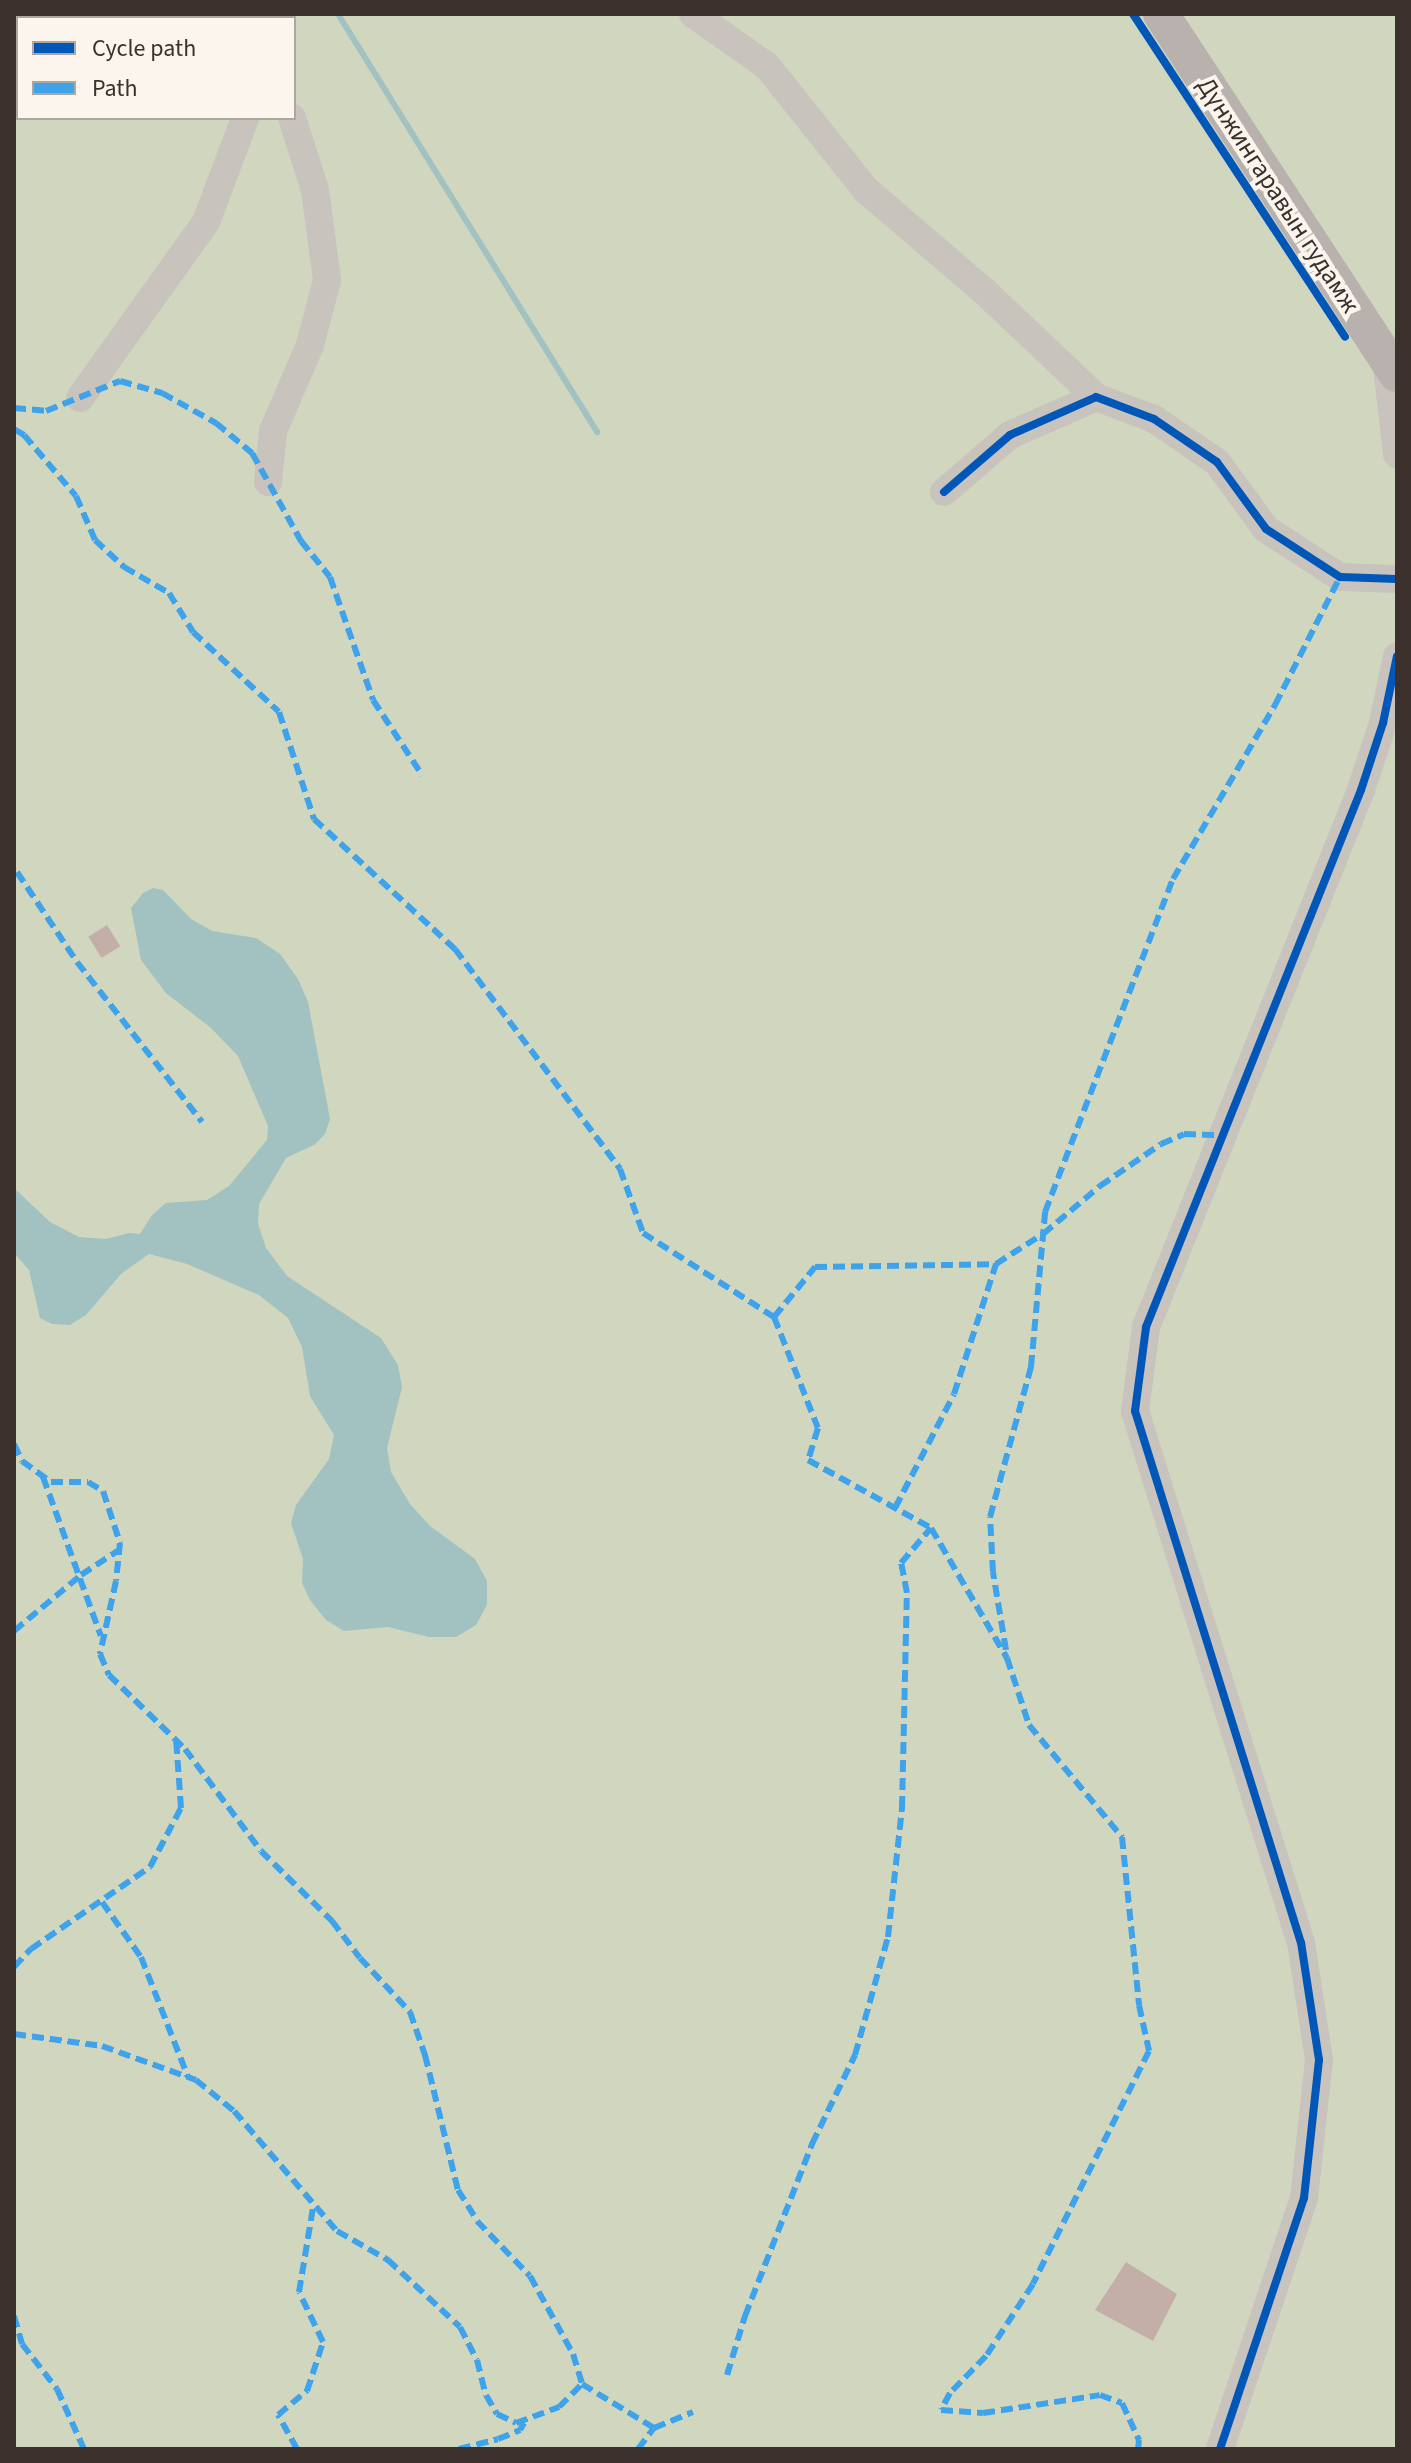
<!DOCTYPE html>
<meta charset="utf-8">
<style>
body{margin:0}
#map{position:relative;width:1411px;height:2463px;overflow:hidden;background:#f0ebe5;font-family:"Source Sans 3",sans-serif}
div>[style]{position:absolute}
.green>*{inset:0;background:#d1d6bf}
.water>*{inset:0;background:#a1c2c1}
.stream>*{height:6px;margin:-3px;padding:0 3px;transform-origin:3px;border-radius:3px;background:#a1c2c1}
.building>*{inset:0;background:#c3afa7;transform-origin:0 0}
.minor>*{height:28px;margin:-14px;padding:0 14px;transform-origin:14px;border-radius:14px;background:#c9c3be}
.major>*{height:36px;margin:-18px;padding:0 18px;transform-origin:18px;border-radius:18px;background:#b8b1ad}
.quiet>*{height:6px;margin-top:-3px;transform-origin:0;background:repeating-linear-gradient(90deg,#3fa3eb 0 12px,transparent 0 18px)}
.cycleway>*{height:8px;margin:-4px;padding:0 4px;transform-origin:4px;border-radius:4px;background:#0057b8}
span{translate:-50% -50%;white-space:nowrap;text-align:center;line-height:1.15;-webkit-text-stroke:8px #fbf5ee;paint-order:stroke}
.street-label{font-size:26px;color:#3b302b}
.frame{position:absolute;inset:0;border:16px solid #3b302b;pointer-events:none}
.legend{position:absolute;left:16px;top:16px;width:280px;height:104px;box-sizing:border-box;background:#fbf5ee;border:2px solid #aea6a0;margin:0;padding:10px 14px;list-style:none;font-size:24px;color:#3b302b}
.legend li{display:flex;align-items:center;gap:16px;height:40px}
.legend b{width:40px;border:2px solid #aea6a0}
</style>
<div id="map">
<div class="green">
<i style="clip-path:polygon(evenodd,14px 14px,1397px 14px,1397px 2449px,14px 2449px,14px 14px,18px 18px,294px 18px,294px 118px,18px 118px,18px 18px)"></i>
</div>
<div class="water">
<i style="clip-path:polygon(153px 888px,163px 890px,191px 919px,212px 931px,256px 938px,280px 954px,298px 979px,308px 1002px,330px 1119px,325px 1134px,314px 1145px,286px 1158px,259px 1204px,258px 1224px,266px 1248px,287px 1276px,381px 1338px,398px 1365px,402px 1387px,387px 1448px,391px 1472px,410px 1504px,430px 1526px,475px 1559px,487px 1581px,487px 1605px,476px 1625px,456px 1637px,429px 1637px,388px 1627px,344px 1631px,326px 1620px,310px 1600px,302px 1583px,303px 1559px,291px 1523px,296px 1505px,329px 1459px,334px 1435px,310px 1396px,302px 1347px,288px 1318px,259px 1295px,187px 1264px,149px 1254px,121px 1274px,86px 1315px,70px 1325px,52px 1324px,40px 1318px,29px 1270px,14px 1253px,14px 1188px,50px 1222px,79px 1237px,106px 1239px,129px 1233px,140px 1234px,152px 1215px,166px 1203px,207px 1200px,229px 1186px,267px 1140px,268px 1126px,238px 1056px,211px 1028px,166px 993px,141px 960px,131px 908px,143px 893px)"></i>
</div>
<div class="stream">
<i style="left:338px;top:14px;width:492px;rotate:58.2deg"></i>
</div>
<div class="building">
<i style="left:107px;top:925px;width:25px;height:22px;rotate:58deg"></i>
<i style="clip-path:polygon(1126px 2262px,1177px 2294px,1153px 2341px,1095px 2310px)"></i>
</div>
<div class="minor">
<i style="left:270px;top:14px;width:4px;rotate:90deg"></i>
<i style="left:693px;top:14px;width:90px;rotate:35.1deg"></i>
<i style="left:767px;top:66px;width:159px;rotate:51.4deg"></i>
<i style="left:866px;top:190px;width:155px;rotate:40.6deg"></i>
<i style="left:984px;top:291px;width:154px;rotate:43.4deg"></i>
<i style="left:1386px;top:359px;width:96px;rotate:83.4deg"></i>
<i style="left:80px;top:398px;width:216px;rotate:-54.4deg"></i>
<i style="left:206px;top:222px;width:111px;rotate:-69.4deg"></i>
<i style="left:268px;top:482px;width:51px;rotate:-84.4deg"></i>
<i style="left:273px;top:431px;width:94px;rotate:-66.7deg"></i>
<i style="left:310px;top:345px;width:67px;rotate:-75.3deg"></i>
<i style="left:327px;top:280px;width:91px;rotate:-97.6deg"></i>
<i style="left:315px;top:190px;width:76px;rotate:-107.7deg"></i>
<i style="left:944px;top:492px;width:87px;rotate:-40.8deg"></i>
<i style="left:1010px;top:435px;width:94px;rotate:-23.8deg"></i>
<i style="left:1096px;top:397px;width:62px;rotate:20.8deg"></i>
<i style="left:1154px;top:419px;width:76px;rotate:34.3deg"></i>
<i style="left:1217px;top:462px;width:83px;rotate:53.8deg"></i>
<i style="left:1266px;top:529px;width:88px;rotate:33deg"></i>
<i style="left:1340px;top:577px;width:57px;rotate:2deg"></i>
<i style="left:1220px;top:2449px;width:265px;rotate:-71.5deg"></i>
<i style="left:1304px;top:2198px;width:139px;rotate:-83.8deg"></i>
<i style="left:1319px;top:2060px;width:118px;rotate:-98.7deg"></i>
<i style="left:1301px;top:1943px;width:557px;rotate:-107.33deg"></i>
<i style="left:1135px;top:1411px;width:85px;rotate:-82.5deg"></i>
<i style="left:1146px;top:1327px;width:578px;rotate:-68.18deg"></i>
<i style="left:1361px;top:790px;width:71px;rotate:-71.8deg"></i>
<i style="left:1383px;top:723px;width:68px;rotate:-78.2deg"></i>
</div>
<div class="major">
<i style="left:1161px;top:14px;width:430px;rotate:56.8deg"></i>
</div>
<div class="quiet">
<i style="left:14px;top:408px;width:32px;rotate:5deg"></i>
<i style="left:46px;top:411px;width:80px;rotate:-22.1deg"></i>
<i style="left:120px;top:381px;width:44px;rotate:15.9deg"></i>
<i style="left:162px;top:393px;width:62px;rotate:29.1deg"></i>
<i style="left:216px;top:423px;width:47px;rotate:39.8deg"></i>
<i style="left:252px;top:453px;width:101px;rotate:60.9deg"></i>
<i style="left:301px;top:541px;width:46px;rotate:51.1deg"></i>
<i style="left:330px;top:577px;width:130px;rotate:70.7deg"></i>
<i style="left:373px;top:700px;width:90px;rotate:56.8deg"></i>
<i style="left:14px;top:429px;width:12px;rotate:31deg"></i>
<i style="left:24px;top:435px;width:80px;rotate:49.6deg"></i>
<i style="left:76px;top:496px;width:48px;rotate:66.6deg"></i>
<i style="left:95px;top:540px;width:40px;rotate:43deg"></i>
<i style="left:124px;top:567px;width:52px;rotate:30deg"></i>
<i style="left:169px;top:593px;width:46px;rotate:58.4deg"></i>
<i style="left:193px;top:632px;width:117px;rotate:42.9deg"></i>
<i style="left:279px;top:712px;width:113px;rotate:71.9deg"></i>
<i style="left:314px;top:819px;width:192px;rotate:42.7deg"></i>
<i style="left:455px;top:949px;width:275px;rotate:53.1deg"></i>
<i style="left:620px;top:1169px;width:68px;rotate:70.2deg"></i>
<i style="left:643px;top:1233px;width:156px;rotate:32.7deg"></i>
<i style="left:774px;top:1317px;width:119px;rotate:68.4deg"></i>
<i style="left:818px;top:1428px;width:34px;rotate:107deg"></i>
<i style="left:808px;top:1460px;width:141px;rotate:28.9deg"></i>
<i style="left:931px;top:1528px;width:151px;rotate:59.7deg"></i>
<i style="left:1007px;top:1658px;width:71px;rotate:71.8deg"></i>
<i style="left:1029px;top:1725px;width:146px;rotate:50.3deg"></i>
<i style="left:1122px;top:1837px;width:169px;rotate:84.2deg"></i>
<i style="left:1139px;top:2005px;width:47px;rotate:77.7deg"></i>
<i style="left:1149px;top:2051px;width:260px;rotate:116.5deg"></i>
<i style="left:1033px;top:2284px;width:86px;rotate:123.1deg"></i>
<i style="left:986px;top:2356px;width:52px;rotate:134.2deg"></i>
<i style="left:950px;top:2393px;width:19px;rotate:118deg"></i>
<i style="left:941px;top:2410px;width:42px;rotate:4.1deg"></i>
<i style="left:983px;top:2413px;width:118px;rotate:-8.7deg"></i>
<i style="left:1100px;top:2395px;width:23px;rotate:20deg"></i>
<i style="left:1122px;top:2403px;width:41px;rotate:65.3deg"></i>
<i style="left:1139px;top:2440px;width:9px;rotate:96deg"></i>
<i style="left:17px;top:872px;width:108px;rotate:56.3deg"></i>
<i style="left:77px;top:962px;width:203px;rotate:52deg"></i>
<i style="left:774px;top:1317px;width:65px;rotate:-50.6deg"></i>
<i style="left:815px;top:1267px;width:181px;rotate:-0.9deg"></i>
<i style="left:996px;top:1264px;width:56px;rotate:-32.6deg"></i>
<i style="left:1043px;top:1234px;width:75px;rotate:-40.1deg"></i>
<i style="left:1100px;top:1186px;width:74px;rotate:-34.5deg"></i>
<i style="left:1161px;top:1144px;width:25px;rotate:-23deg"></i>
<i style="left:1184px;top:1134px;width:36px;rotate:2deg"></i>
<i style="left:14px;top:1444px;width:19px;rotate:65deg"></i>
<i style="left:22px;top:1461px;width:36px;rotate:36deg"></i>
<i style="left:51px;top:1482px;width:37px"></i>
<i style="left:88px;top:1482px;width:17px;rotate:31deg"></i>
<i style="left:103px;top:1491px;width:55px;rotate:71.9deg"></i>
<i style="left:120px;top:1543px;width:38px;rotate:96deg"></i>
<i style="left:116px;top:1581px;width:75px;rotate:102.4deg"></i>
<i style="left:100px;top:1654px;width:23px;rotate:67deg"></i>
<i style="left:109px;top:1675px;width:106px;rotate:44.2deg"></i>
<i style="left:185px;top:1749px;width:127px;rotate:53.3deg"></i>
<i style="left:261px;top:1851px;width:100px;rotate:44.6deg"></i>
<i style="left:332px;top:1921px;width:46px;rotate:52.9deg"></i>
<i style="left:360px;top:1958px;width:74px;rotate:47.2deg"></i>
<i style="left:410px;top:2012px;width:46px;rotate:70.8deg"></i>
<i style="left:425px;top:2055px;width:139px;rotate:76.3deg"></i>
<i style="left:458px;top:2190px;width:36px;rotate:58deg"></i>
<i style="left:477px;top:2221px;width:76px;rotate:46.1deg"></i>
<i style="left:530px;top:2276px;width:89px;rotate:61.1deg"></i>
<i style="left:573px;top:2354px;width:31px;rotate:73deg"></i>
<i style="left:582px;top:2384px;width:84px;rotate:31.4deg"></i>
<i style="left:43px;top:1477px;width:169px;rotate:70deg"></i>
<i style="left:895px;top:1508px;width:128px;rotate:-62.6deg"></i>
<i style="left:954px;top:1394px;width:137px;rotate:-72.1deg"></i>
<i style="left:14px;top:1631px;width:87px;rotate:-39.9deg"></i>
<i style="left:81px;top:1575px;width:45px;rotate:-33.3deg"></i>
<i style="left:1006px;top:1650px;width:79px;rotate:-99.5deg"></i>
<i style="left:993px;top:1572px;width:55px;rotate:-93.1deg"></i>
<i style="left:990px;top:1517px;width:156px;rotate:-74.7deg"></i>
<i style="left:1031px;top:1367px;width:156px;rotate:-84.8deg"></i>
<i style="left:1045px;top:1212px;width:357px;rotate:-69deg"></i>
<i style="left:1173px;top:879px;width:202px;rotate:-59.6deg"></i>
<i style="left:1275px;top:705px;width:144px;rotate:-63.1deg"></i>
<i style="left:102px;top:1902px;width:67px;rotate:54.7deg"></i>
<i style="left:141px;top:1957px;width:129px;rotate:68.6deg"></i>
<i style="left:14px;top:1967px;width:25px;rotate:-47deg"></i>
<i style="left:31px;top:1949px;width:145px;rotate:-34.6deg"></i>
<i style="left:150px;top:1867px;width:67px;rotate:-62.3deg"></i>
<i style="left:181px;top:1808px;width:69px;rotate:-94.1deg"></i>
<i style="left:14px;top:2034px;width:89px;rotate:7.8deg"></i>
<i style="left:102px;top:2046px;width:100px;rotate:19.9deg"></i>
<i style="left:196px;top:2080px;width:49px;rotate:39.2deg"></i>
<i style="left:234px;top:2111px;width:158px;rotate:49.4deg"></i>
<i style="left:337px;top:2231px;width:59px;rotate:29.6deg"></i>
<i style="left:388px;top:2260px;width:98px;rotate:42.9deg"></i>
<i style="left:460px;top:2327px;width:37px;rotate:63deg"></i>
<i style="left:477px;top:2360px;width:36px;rotate:76deg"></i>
<i style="left:486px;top:2395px;width:22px;rotate:60deg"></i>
<i style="left:497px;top:2414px;width:21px;rotate:25deg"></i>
<i style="left:516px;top:2423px;width:46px;rotate:-20.4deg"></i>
<i style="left:559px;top:2407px;width:33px;rotate:-45deg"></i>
<i style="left:14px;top:2316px;width:29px;rotate:74deg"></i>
<i style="left:22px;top:2344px;width:57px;rotate:52.1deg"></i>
<i style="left:57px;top:2389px;width:66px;rotate:65.8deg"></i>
<i style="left:727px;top:2375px;width:62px;rotate:-73deg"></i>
<i style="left:745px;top:2316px;width:185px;rotate:-68.7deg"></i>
<i style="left:812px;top:2144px;width:99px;rotate:-64.2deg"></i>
<i style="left:855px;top:2055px;width:123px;rotate:-74.4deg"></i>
<i style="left:888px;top:1937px;width:130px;rotate:-83.8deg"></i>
<i style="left:902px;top:1808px;width:215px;rotate:-88.7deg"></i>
<i style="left:907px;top:1593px;width:31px;rotate:-101deg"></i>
<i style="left:901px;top:1563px;width:46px;rotate:-49.4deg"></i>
<i style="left:297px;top:2449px;width:39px;rotate:-119deg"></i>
<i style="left:278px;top:2415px;width:38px;rotate:-40deg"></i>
<i style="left:307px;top:2391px;width:52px;rotate:-71.9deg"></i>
<i style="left:323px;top:2342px;width:55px;rotate:-115.6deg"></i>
<i style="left:299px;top:2292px;width:86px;rotate:-80.6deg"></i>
<i style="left:459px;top:2449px;width:40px;rotate:-14.4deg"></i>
<i style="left:498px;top:2439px;width:24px;rotate:-22deg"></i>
<i style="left:520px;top:2430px;width:8px;rotate:-60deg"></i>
<i style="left:638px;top:2449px;width:26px;rotate:-53deg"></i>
<i style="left:654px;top:2428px;width:42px;rotate:-22.3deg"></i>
</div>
<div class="cycleway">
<i style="left:1133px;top:14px;width:386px;rotate:56.7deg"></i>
<i style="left:944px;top:492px;width:87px;rotate:-40.8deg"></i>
<i style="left:1010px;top:435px;width:94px;rotate:-23.8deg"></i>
<i style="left:1096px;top:397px;width:62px;rotate:20.8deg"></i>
<i style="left:1154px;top:419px;width:76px;rotate:34.3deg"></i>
<i style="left:1217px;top:462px;width:83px;rotate:53.8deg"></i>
<i style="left:1266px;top:529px;width:88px;rotate:33deg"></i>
<i style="left:1340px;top:577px;width:57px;rotate:2deg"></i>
<i style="left:1220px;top:2449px;width:265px;rotate:-71.5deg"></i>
<i style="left:1304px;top:2198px;width:139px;rotate:-83.8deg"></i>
<i style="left:1319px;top:2060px;width:118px;rotate:-98.7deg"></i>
<i style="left:1301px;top:1943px;width:557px;rotate:-107.33deg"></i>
<i style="left:1135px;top:1411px;width:85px;rotate:-82.5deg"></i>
<i style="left:1146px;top:1327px;width:578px;rotate:-68.18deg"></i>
<i style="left:1361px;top:790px;width:71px;rotate:-71.8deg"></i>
<i style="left:1383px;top:723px;width:68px;rotate:-78.2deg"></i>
</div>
<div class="street-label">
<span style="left:1278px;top:195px;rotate:57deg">Дүнжингаравын гудамж</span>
</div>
<div class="frame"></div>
<ul class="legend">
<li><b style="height:10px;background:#0057b8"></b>Cycle path</li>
<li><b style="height:10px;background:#3fa3eb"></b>Path</li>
</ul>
</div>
